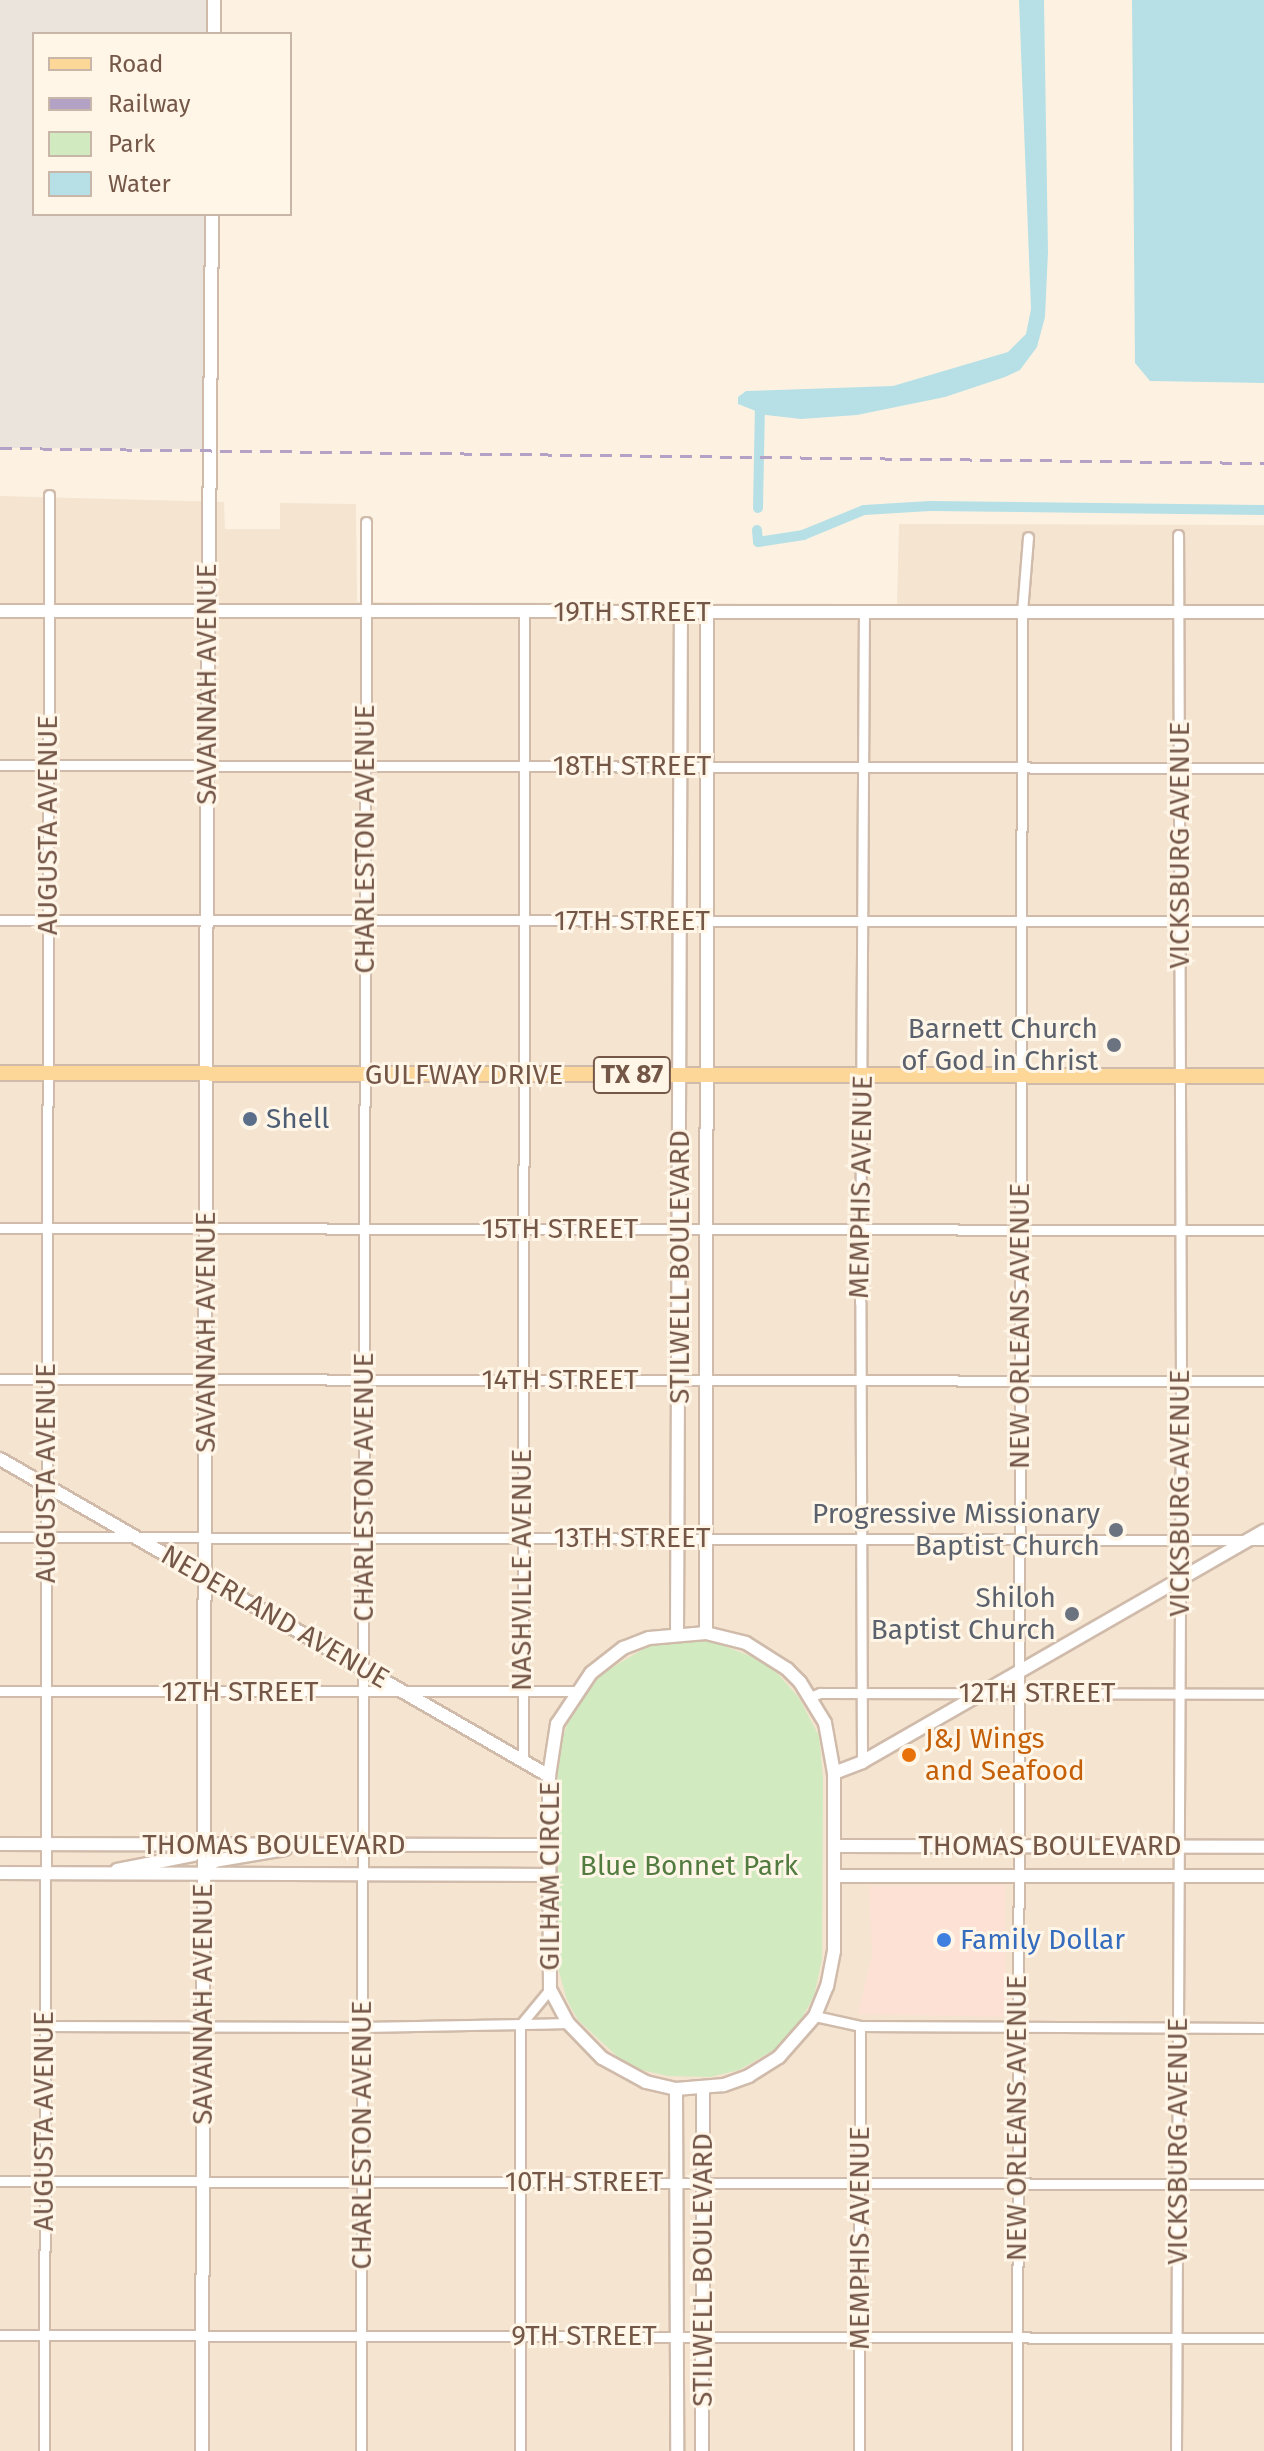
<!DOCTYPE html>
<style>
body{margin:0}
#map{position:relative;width:1264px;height:2451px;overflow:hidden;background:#fdf2e2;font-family:"Fira Sans",sans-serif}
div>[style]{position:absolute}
.residential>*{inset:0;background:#f4e4d0}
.commercial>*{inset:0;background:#fde1d5}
.industrial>*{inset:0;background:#ebe4dd}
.green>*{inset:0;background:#d1eac0}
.water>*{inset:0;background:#b6e0e6}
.canal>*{height:10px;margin:-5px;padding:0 5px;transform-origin:5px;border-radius:5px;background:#b6e0e6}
.roads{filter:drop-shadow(2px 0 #d0bbab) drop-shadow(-2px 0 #d0bbab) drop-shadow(0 2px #d0bbab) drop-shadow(0 -2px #d0bbab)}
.street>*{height:9px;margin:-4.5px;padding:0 4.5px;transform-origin:4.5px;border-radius:4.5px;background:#fff}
.secondary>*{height:12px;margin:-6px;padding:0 6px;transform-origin:6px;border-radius:6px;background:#fff}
.primary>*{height:14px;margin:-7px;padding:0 7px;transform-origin:7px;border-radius:7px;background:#fdd798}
.rail>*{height:3px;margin-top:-1.5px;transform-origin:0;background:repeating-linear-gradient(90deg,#b4a1c6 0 12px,transparent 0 20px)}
.dots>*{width:22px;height:22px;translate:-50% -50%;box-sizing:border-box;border:4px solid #fff6e8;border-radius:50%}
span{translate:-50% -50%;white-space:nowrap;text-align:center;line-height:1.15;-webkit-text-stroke:6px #fff6e8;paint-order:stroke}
.shield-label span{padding:2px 6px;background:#fff6e8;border:2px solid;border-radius:6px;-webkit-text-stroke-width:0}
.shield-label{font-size:26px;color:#755748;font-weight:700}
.street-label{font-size:28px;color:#755748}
.worship-label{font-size:28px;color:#5b616d}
.right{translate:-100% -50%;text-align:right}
.service-label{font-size:28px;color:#4e5e75}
.left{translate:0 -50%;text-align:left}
.food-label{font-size:28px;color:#c56008}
.park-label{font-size:28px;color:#527b40}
.shop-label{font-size:28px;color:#366cbe}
.legend{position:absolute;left:32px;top:32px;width:260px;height:184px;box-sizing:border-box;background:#fff6e8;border:2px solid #c8b6a8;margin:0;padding:10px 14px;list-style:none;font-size:24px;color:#755748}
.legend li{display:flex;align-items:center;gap:16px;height:40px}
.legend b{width:40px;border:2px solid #c8b6a8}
</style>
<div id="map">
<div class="residential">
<i style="clip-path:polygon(0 496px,224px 502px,225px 529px,280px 529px,280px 503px,356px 504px,357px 602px,897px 604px,899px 524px,1264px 525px,1264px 2451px,0 2451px)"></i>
</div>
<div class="commercial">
<i style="clip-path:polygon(1005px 1885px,1006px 2017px,858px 2014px,872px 1955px,869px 1886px)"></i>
</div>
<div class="industrial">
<i style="clip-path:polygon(0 0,214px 0,214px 34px,34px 34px,34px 214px,212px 214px,208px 449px,0 448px)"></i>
</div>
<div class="green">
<i style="clip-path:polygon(672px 1641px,714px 1642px,755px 1658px,778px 1674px,799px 1698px,819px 1736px,823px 1778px,822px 1959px,814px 1996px,798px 2025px,779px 2047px,739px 2070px,710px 2077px,668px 2076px,642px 2070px,619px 2058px,578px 2020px,567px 2000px,554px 1954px,558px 1758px,563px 1736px,572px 1712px,596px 1677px,647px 1647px)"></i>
</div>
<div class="water">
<i style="clip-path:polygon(1019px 0,1044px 0,1048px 252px,1045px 317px,1037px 347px,1020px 370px,1005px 377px,945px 397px,857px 415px,801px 419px,766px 415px,738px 404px,738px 397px,746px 391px,893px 386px,1008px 352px,1026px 334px,1031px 309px)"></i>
<i style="clip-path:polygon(1132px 0,1264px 0,1264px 383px,1150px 381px,1135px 363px)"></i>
</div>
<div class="canal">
<i style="left:758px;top:508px;width:108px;rotate:-88.9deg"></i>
<i style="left:757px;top:530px;width:12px;rotate:85deg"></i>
<i style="left:758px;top:542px;width:46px;rotate:-8.8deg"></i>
<i style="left:803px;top:535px;width:66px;rotate:-22.3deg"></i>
<i style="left:864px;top:510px;width:66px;rotate:-3.5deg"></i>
<i style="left:930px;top:506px;width:334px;rotate:0.7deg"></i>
</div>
<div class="roads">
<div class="street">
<i style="left:0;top:765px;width:1264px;rotate:0.14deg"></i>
<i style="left:0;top:920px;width:1264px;rotate:0.05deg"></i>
<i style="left:0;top:1228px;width:1264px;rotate:0.09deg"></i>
<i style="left:0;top:1379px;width:1264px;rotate:0.09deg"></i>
<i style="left:0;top:1537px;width:1264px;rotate:0.14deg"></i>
<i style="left:0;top:1691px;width:576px"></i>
<i style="left:810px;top:1697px;width:11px;rotate:-22deg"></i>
<i style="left:820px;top:1693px;width:444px;rotate:0.1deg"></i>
<i style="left:523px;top:1761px;width:1149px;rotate:-89.95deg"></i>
<i style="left:862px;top:1762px;width:460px;rotate:-90.2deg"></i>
<i style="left:860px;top:1302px;width:689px;rotate:-89.67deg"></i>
<i style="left:815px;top:2016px;width:46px;rotate:12.5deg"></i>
<i style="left:860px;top:2026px;width:404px;rotate:0.3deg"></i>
<i style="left:522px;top:2023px;width:44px;rotate:-50.5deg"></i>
<i style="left:44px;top:2026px;width:318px;rotate:0.2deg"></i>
<i style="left:362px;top:2027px;width:206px;rotate:-1.1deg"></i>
<i style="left:0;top:2181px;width:1264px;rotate:0.14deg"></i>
<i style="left:0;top:2335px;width:1264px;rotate:0.14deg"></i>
<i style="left:44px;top:2451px;width:1956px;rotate:-89.85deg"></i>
<i style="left:361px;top:2451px;width:1929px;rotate:-89.85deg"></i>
<i style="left:520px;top:2451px;width:426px;rotate:-90deg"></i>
<i style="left:859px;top:2451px;width:425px;rotate:-89.9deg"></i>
<i style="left:1017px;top:2451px;width:1839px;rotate:-89.84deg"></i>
<i style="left:1022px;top:612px;width:75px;rotate:-85.4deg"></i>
<i style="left:1176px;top:2451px;width:1070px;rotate:-89.73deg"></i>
<i style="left:1181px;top:1381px;width:846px;rotate:-90.2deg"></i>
</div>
<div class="secondary">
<i style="left:214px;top:34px;width:34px;rotate:-90deg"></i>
<i style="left:0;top:611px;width:1264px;rotate:0.05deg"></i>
<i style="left:0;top:1459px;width:634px;rotate:30deg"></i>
<i style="left:706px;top:1633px;width:41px;rotate:14deg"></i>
<i style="left:746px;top:1643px;width:49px;rotate:32.4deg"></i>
<i style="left:787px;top:1669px;width:18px;rotate:45deg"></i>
<i style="left:800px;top:1682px;width:48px;rotate:58.6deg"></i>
<i style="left:825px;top:1723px;width:51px;rotate:79.8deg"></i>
<i style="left:834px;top:1773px;width:178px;rotate:90deg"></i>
<i style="left:834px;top:1951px;width:36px;rotate:101deg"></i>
<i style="left:827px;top:1986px;width:32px;rotate:112deg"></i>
<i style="left:815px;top:2016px;width:55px;rotate:131.3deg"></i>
<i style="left:779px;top:2057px;width:36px;rotate:148deg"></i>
<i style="left:749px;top:2076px;width:27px;rotate:160deg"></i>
<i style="left:724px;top:2085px;width:48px;rotate:175.2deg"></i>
<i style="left:676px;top:2089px;width:31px;rotate:-167deg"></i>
<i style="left:646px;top:2082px;width:50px;rotate:-151.4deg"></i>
<i style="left:602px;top:2058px;width:49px;rotate:-134.2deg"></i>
<i style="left:568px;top:2023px;width:38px;rotate:-118deg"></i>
<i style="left:550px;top:1989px;width:213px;rotate:-90.3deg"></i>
<i style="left:549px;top:1776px;width:53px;rotate:-81.3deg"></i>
<i style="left:557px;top:1724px;width:61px;rotate:-56.3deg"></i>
<i style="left:591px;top:1673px;width:41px;rotate:-38deg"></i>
<i style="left:623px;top:1648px;width:28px;rotate:-21deg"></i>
<i style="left:649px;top:1638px;width:57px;rotate:-5deg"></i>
<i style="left:706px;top:1633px;width:1020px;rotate:-89.94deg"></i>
<i style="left:677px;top:1634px;width:1021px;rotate:-89.78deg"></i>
<i style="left:834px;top:1773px;width:30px;rotate:-21deg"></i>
<i style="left:862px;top:1762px;width:464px;rotate:-29.9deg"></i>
<i style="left:0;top:1844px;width:549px;rotate:0.1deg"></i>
<i style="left:835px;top:1846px;width:429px;rotate:0.1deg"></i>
<i style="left:117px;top:1870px;width:77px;rotate:-11.2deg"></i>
<i style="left:193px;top:1855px;width:16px;rotate:-45deg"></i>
<i style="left:0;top:1873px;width:548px;rotate:0.21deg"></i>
<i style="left:204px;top:1873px;width:16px;rotate:-50deg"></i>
<i style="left:214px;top:1861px;width:72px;rotate:-9.6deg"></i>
<i style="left:836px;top:1876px;width:428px"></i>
<i style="left:676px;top:2089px;width:362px;rotate:89.8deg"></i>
<i style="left:202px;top:2451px;width:1686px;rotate:-89.83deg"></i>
<i style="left:207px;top:765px;width:551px;rotate:-89.48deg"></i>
<i style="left:702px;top:2451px;width:363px;rotate:-89.8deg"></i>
</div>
<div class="primary">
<i style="left:0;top:1073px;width:1264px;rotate:0.14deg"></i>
</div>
</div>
<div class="rail">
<i style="left:0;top:448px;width:1264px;rotate:0.68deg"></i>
</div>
<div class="dots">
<i style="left:1114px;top:1045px;background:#6b7280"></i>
<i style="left:250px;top:1119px;background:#5c6f8a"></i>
<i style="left:1116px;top:1530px;background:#6b7280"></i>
<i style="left:1072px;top:1614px;background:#6b7280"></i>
<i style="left:909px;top:1755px;background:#e8710a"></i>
<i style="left:944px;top:1940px;background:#3f7fe0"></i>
</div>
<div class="shield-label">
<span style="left:632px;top:1075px">TX 87</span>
</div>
<div class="street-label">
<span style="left:632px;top:612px">19TH STREET</span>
<span style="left:207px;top:684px;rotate:-90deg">SAVANNAH AVENUE</span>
<span style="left:632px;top:766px">18TH STREET</span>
<span style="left:48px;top:825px;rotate:-90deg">AUGUSTA AVENUE</span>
<span style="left:365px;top:839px;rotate:-90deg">CHARLESTON AVENUE</span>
<span style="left:1180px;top:845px;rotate:-90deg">VICKSBURG AVENUE</span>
<span style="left:632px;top:921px">17TH STREET</span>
<span style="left:464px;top:1075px">GULFWAY DRIVE</span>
<span style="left:861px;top:1187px;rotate:-89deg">MEMPHIS AVENUE</span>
<span style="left:560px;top:1229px">15TH STREET</span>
<span style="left:680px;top:1267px;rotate:-90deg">STILWELL BOULEVARD</span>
<span style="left:1020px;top:1326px;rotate:-90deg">NEW ORLEANS AVENUE</span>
<span style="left:206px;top:1332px;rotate:-90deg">SAVANNAH AVENUE</span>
<span style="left:560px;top:1380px">14TH STREET</span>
<span style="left:46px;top:1473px;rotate:-90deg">AUGUSTA AVENUE</span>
<span style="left:364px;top:1487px;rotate:-90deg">CHARLESTON AVENUE</span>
<span style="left:1180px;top:1493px;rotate:-90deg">VICKSBURG AVENUE</span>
<span style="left:632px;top:1538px">13TH STREET</span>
<span style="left:522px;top:1570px;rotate:-90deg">NASHVILLE AVENUE</span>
<span style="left:275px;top:1617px;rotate:30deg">NEDERLAND AVENUE</span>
<span style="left:240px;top:1692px">12TH STREET</span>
<span style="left:1037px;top:1693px">12TH STREET</span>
<span style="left:274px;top:1845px">THOMAS BOULEVARD</span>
<span style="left:1050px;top:1846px">THOMAS BOULEVARD</span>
<span style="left:550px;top:1876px;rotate:-90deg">GILHAM CIRCLE</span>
<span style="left:203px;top:2004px;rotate:-90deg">SAVANNAH AVENUE</span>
<span style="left:1017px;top:2118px;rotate:-90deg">NEW ORLEANS AVENUE</span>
<span style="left:44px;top:2121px;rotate:-90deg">AUGUSTA AVENUE</span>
<span style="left:362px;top:2135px;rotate:-90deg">CHARLESTON AVENUE</span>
<span style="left:1178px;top:2141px;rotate:-90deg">VICKSBURG AVENUE</span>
<span style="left:584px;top:2182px">10TH STREET</span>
<span style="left:860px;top:2238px;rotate:-90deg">MEMPHIS AVENUE</span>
<span style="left:703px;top:2270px;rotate:-90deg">STILWELL BOULEVARD</span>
<span style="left:584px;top:2336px">9TH STREET</span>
</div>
<div class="worship-label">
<span class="right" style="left:1098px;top:1045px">Barnett Church<br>of God in Christ</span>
<span class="right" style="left:1100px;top:1530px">Progressive Missionary<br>Baptist Church</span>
<span class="right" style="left:1056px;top:1614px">Shiloh<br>Baptist Church</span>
</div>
<div class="service-label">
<span class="left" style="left:266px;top:1119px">Shell</span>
</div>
<div class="food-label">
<span class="left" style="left:925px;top:1755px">J&amp;J Wings<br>and Seafood</span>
</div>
<div class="park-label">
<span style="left:689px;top:1866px">Blue Bonnet Park</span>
</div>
<div class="shop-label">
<span class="left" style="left:960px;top:1940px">Family Dollar</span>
</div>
<ul class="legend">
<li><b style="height:10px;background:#fdd798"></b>Road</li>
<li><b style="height:10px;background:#b4a1c6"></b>Railway</li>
<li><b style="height:22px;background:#d1eac0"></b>Park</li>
<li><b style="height:22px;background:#b6e0e6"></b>Water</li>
</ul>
</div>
